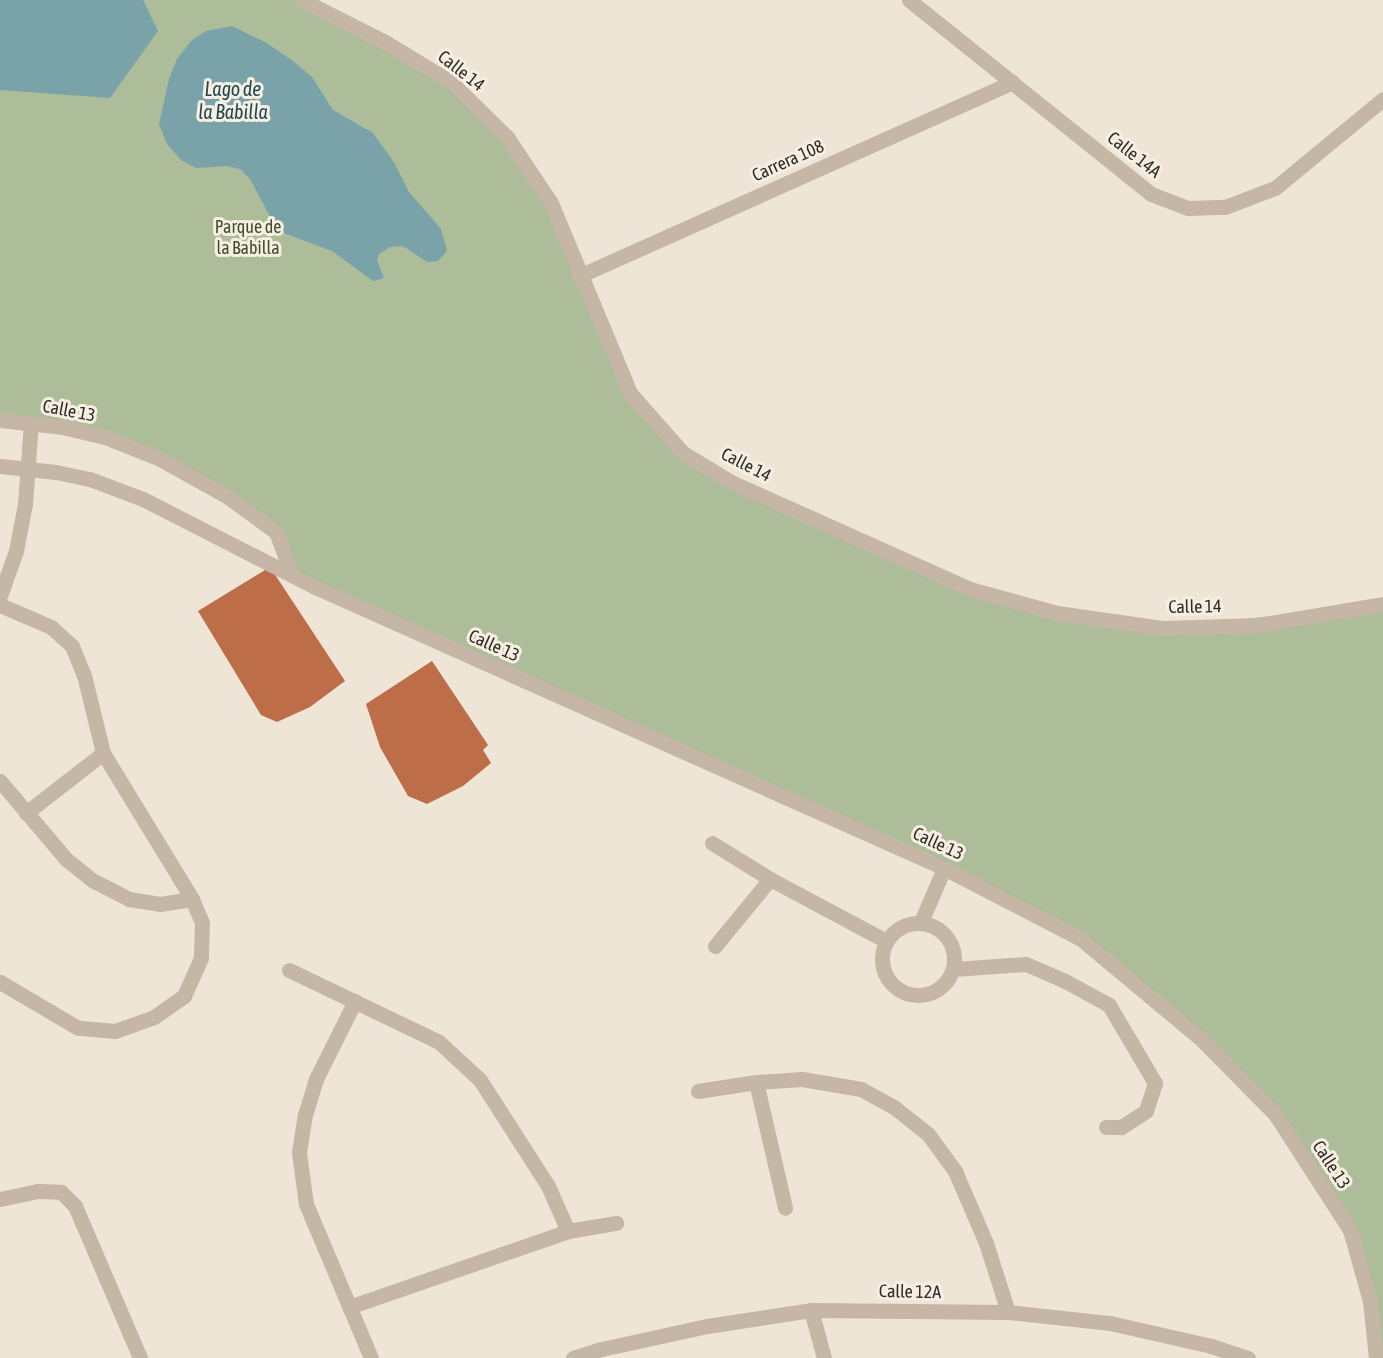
<!DOCTYPE html>
<style>
body{margin:0}
#map{position:relative;width:1383px;height:1358px;overflow:hidden;background:#eee5d7;font-family:"Asap Condensed",sans-serif}
div>[style]{position:absolute}
.green>*{inset:0;background:#adbc99}
.water>*{inset:0;background:#79a3a9}
.building>*{inset:0;background:#bd6d47}
.lane>*{height:15px;margin:-7.5px;padding:0 7.5px;transform-origin:7.5px;border-radius:7.5px;background:#c5b6a5}
.lane>.ring{margin:-7.5px;padding:0;box-sizing:content-box;background:none;border:15px solid #c5b6a5;border-radius:50%}
.street>*{height:15px;margin:-7.5px;padding:0 7.5px;transform-origin:7.5px;border-radius:7.5px;background:#c5b6a5}
span{translate:-50% -50%;white-space:nowrap;text-align:center;line-height:1.15;-webkit-text-stroke:6px #f7efe3;paint-order:stroke}
.street-label{font-size:18px;color:#312a25}
.park-label{font-size:18px;color:#3e4e2b}
.water-label{font-size:20px;color:#1e484f;font-style:italic}
</style>
<div id="map">
<div class="green">
<i style="clip-path:polygon(0 0,302px 0,451px 82px,507px 137px,551px 203px,630px 393px,683px 453px,970px 589px,1162px 628px,1383px 604px,1383px 1358px,1350px 1230px,1275px 1114px,1081px 939px,292px 575px,276px 532px,228px 497px,105px 437px,0 420px)"></i>
</div>
<div class="water">
<i style="clip-path:polygon(0 0,143px 0,158px 31px,110px 98px,0 90px)"></i>
<i style="clip-path:polygon(232px 26px,265px 42px,293px 61px,312px 77px,333px 110px,373px 133px,395px 164px,409px 192px,441px 229px,447px 251px,438px 261px,427px 262px,403px 246px,390px 247px,379px 254px,377px 260px,384px 278px,373px 281px,332px 251px,286px 234px,275px 226px,250px 179px,240px 169px,227px 166px,196px 168px,181px 160px,167px 144px,159px 124px,169px 79px,177px 59px,192px 40px,206px 31px)"></i>
</div>
<div class="building">
<i style="clip-path:polygon(270px 567px,345px 681px,310px 707px,277px 722px,261px 715px,198px 611px)"></i>
<i style="clip-path:polygon(432px 661px,488px 745px,483px 750px,491px 763px,463px 786px,427px 804px,408px 796px,380px 747px,366px 704px)"></i>
</div>
<div class="lane">
<i style="left:0;top:605px;width:56px;rotate:23.3deg"></i>
<i style="left:51px;top:627px;width:28px;rotate:42deg"></i>
<i style="left:72px;top:646px;width:31px;rotate:68deg"></i>
<i style="left:84px;top:675px;width:80px;rotate:76.3deg"></i>
<i style="left:103px;top:753px;width:171px;rotate:58.6deg"></i>
<i style="left:192px;top:899px;width:26px;rotate:67deg"></i>
<i style="left:202px;top:923px;width:35px;rotate:92deg"></i>
<i style="left:201px;top:958px;width:42px;rotate:114.1deg"></i>
<i style="left:184px;top:996px;width:37px;rotate:145deg"></i>
<i style="left:154px;top:1017px;width:41px;rotate:160.3deg"></i>
<i style="left:115px;top:1031px;width:37px;rotate:-175deg"></i>
<i style="left:78px;top:1028px;width:91px;rotate:-149.5deg"></i>
<i style="left:0;top:781px;width:102px;rotate:49.8deg"></i>
<i style="left:66px;top:859px;width:33px;rotate:39deg"></i>
<i style="left:92px;top:880px;width:42px;rotate:27.2deg"></i>
<i style="left:129px;top:899px;width:31px;rotate:9deg"></i>
<i style="left:160px;top:904px;width:32px;rotate:-9deg"></i>
<i style="left:26px;top:813px;width:98px;rotate:-37.9deg"></i>
<i style="left:712px;top:843px;width:68px;rotate:31.8deg"></i>
<i style="left:770px;top:879px;width:132px;rotate:28.1deg"></i>
<i style="left:921px;top:922px;width:59px;rotate:-66.9deg"></i>
<i class="ring" style="left:882px;top:923px;width:57px;height:57px"></i>
<i style="left:715px;top:946px;width:87px;rotate:-50.6deg"></i>
<i style="left:954px;top:969px;width:72px;rotate:-4deg"></i>
<i style="left:1026px;top:964px;width:43px;rotate:23.6deg"></i>
<i style="left:1065px;top:981px;width:50px;rotate:28.6deg"></i>
<i style="left:1109px;top:1005px;width:91px;rotate:59.5deg"></i>
<i style="left:1155px;top:1083px;width:29px;rotate:108deg"></i>
<i style="left:1146px;top:1111px;width:30px;rotate:147deg"></i>
<i style="left:1121px;top:1127px;width:15px;rotate:180deg"></i>
<i style="left:289px;top:970px;width:166px;rotate:25.6deg"></i>
<i style="left:439px;top:1042px;width:56px;rotate:42.8deg"></i>
<i style="left:480px;top:1080px;width:126px;rotate:57.3deg"></i>
<i style="left:548px;top:1186px;width:49px;rotate:66deg"></i>
<i style="left:355px;top:1001px;width:87px;rotate:116.6deg"></i>
<i style="left:316px;top:1079px;width:37px;rotate:107deg"></i>
<i style="left:305px;top:1114px;width:39px;rotate:99deg"></i>
<i style="left:299px;top:1153px;width:51px;rotate:82.2deg"></i>
<i style="left:306px;top:1204px;width:167px;rotate:67.1deg"></i>
<i style="left:756px;top:1082px;width:129px;rotate:77deg"></i>
<i style="left:698px;top:1091px;width:59px;rotate:-8.8deg"></i>
<i style="left:756px;top:1082px;width:46px;rotate:-3.7deg"></i>
<i style="left:802px;top:1079px;width:60px;rotate:9.6deg"></i>
<i style="left:861px;top:1089px;width:38px;rotate:29deg"></i>
<i style="left:894px;top:1107px;width:43px;rotate:38.5deg"></i>
<i style="left:928px;top:1134px;width:46px;rotate:53.9deg"></i>
<i style="left:955px;top:1171px;width:78px;rotate:66.7deg"></i>
<i style="left:986px;top:1243px;width:72px;rotate:72.3deg"></i>
<i style="left:0;top:1199px;width:39px;rotate:-12deg"></i>
<i style="left:38px;top:1191px;width:23px;rotate:2deg"></i>
<i style="left:61px;top:1192px;width:20px;rotate:45deg"></i>
<i style="left:75px;top:1206px;width:165px;rotate:66.8deg"></i>
<i style="left:349px;top:1307px;width:232px;rotate:-19.1deg"></i>
<i style="left:568px;top:1231px;width:49px;rotate:-9.5deg"></i>
<i style="left:811px;top:1310px;width:50px;rotate:74.8deg"></i>
</div>
<div class="street">
<i style="left:302px;top:0;width:93px;rotate:26.8deg"></i>
<i style="left:385px;top:42px;width:77px;rotate:31.2deg"></i>
<i style="left:451px;top:82px;width:78px;rotate:44.5deg"></i>
<i style="left:507px;top:137px;width:79px;rotate:56.3deg"></i>
<i style="left:551px;top:203px;width:206px;rotate:67.4deg"></i>
<i style="left:630px;top:393px;width:80px;rotate:48.5deg"></i>
<i style="left:683px;top:453px;width:56px;rotate:31.1deg"></i>
<i style="left:731px;top:482px;width:262px;rotate:24.1deg"></i>
<i style="left:970px;top:589px;width:90px;rotate:15.4deg"></i>
<i style="left:1057px;top:613px;width:106px;rotate:8.1deg"></i>
<i style="left:1162px;top:628px;width:97px;rotate:-1.8deg"></i>
<i style="left:1259px;top:625px;width:126px;rotate:-9.6deg"></i>
<i style="left:909px;top:0;width:310px;rotate:38.7deg"></i>
<i style="left:1151px;top:194px;width:40px;rotate:21deg"></i>
<i style="left:1188px;top:208px;width:37px;rotate:-2deg"></i>
<i style="left:1225px;top:207px;width:53px;rotate:-20.8deg"></i>
<i style="left:1275px;top:188px;width:140px;rotate:-39.5deg"></i>
<i style="left:579px;top:276px;width:475px;rotate:-24.1deg"></i>
<i style="left:0;top:420px;width:62px;rotate:6.4deg"></i>
<i style="left:62px;top:427px;width:44px;rotate:13.1deg"></i>
<i style="left:105px;top:437px;width:59px;rotate:21.8deg"></i>
<i style="left:160px;top:459px;width:78px;rotate:29.2deg"></i>
<i style="left:228px;top:497px;width:59px;rotate:36.1deg"></i>
<i style="left:276px;top:532px;width:46px;rotate:69.6deg"></i>
<i style="left:0;top:466px;width:56px;rotate:6.1deg"></i>
<i style="left:56px;top:472px;width:35px;rotate:12deg"></i>
<i style="left:90px;top:479px;width:57px;rotate:20.7deg"></i>
<i style="left:143px;top:499px;width:193px;rotate:27.1deg"></i>
<i style="left:315px;top:587px;width:689px;rotate:24.07deg"></i>
<i style="left:944px;top:868px;width:154px;rotate:27.4deg"></i>
<i style="left:1081px;top:939px;width:155px;rotate:39.8deg"></i>
<i style="left:1200px;top:1038px;width:107px;rotate:45.4deg"></i>
<i style="left:1275px;top:1114px;width:138px;rotate:57.1deg"></i>
<i style="left:1350px;top:1230px;width:74px;rotate:74.3deg"></i>
<i style="left:1370px;top:1301px;width:57px;rotate:84deg"></i>
<i style="left:0;top:596px;width:48px;rotate:-70.4deg"></i>
<i style="left:16px;top:551px;width:48px;rotate:-79.2deg"></i>
<i style="left:25px;top:504px;width:81px;rotate:-85.8deg"></i>
<i style="left:573px;top:1358px;width:25px;rotate:-18deg"></i>
<i style="left:597px;top:1350px;width:113px;rotate:-12.3deg"></i>
<i style="left:707px;top:1326px;width:105px;rotate:-8.7deg"></i>
<i style="left:811px;top:1310px;width:197px;rotate:0.6deg"></i>
<i style="left:1008px;top:1312px;width:103px;rotate:6.2deg"></i>
<i style="left:1110px;top:1323px;width:104px;rotate:12.8deg"></i>
<i style="left:1211px;top:1346px;width:39px;rotate:18deg"></i>
</div>
<div class="street-label">
<span style="left:461px;top:71px;rotate:38deg">Calle 14</span>
<span style="left:1134px;top:155px;rotate:38deg">Calle 14A</span>
<span style="left:788px;top:161px;rotate:-24deg">Carrera 108</span>
<span style="left:69px;top:411px;rotate:11deg">Calle 13</span>
<span style="left:746px;top:465px;rotate:27deg">Calle 14</span>
<span style="left:1195px;top:607px;rotate:-1deg">Calle 14</span>
<span style="left:494px;top:646px;rotate:24deg">Calle 13</span>
<span style="left:938px;top:844px;rotate:25deg">Calle 13</span>
<span style="left:1331px;top:1165px;rotate:57deg">Calle 13</span>
<span style="left:910px;top:1292px;rotate:1deg">Calle 12A</span>
</div>
<div class="park-label">
<span style="left:248px;top:238px">Parque de<br>la Babilla</span>
</div>
<div class="water-label">
<span style="left:233px;top:100px">Lago de<br>la Babilla</span>
</div>
</div>
